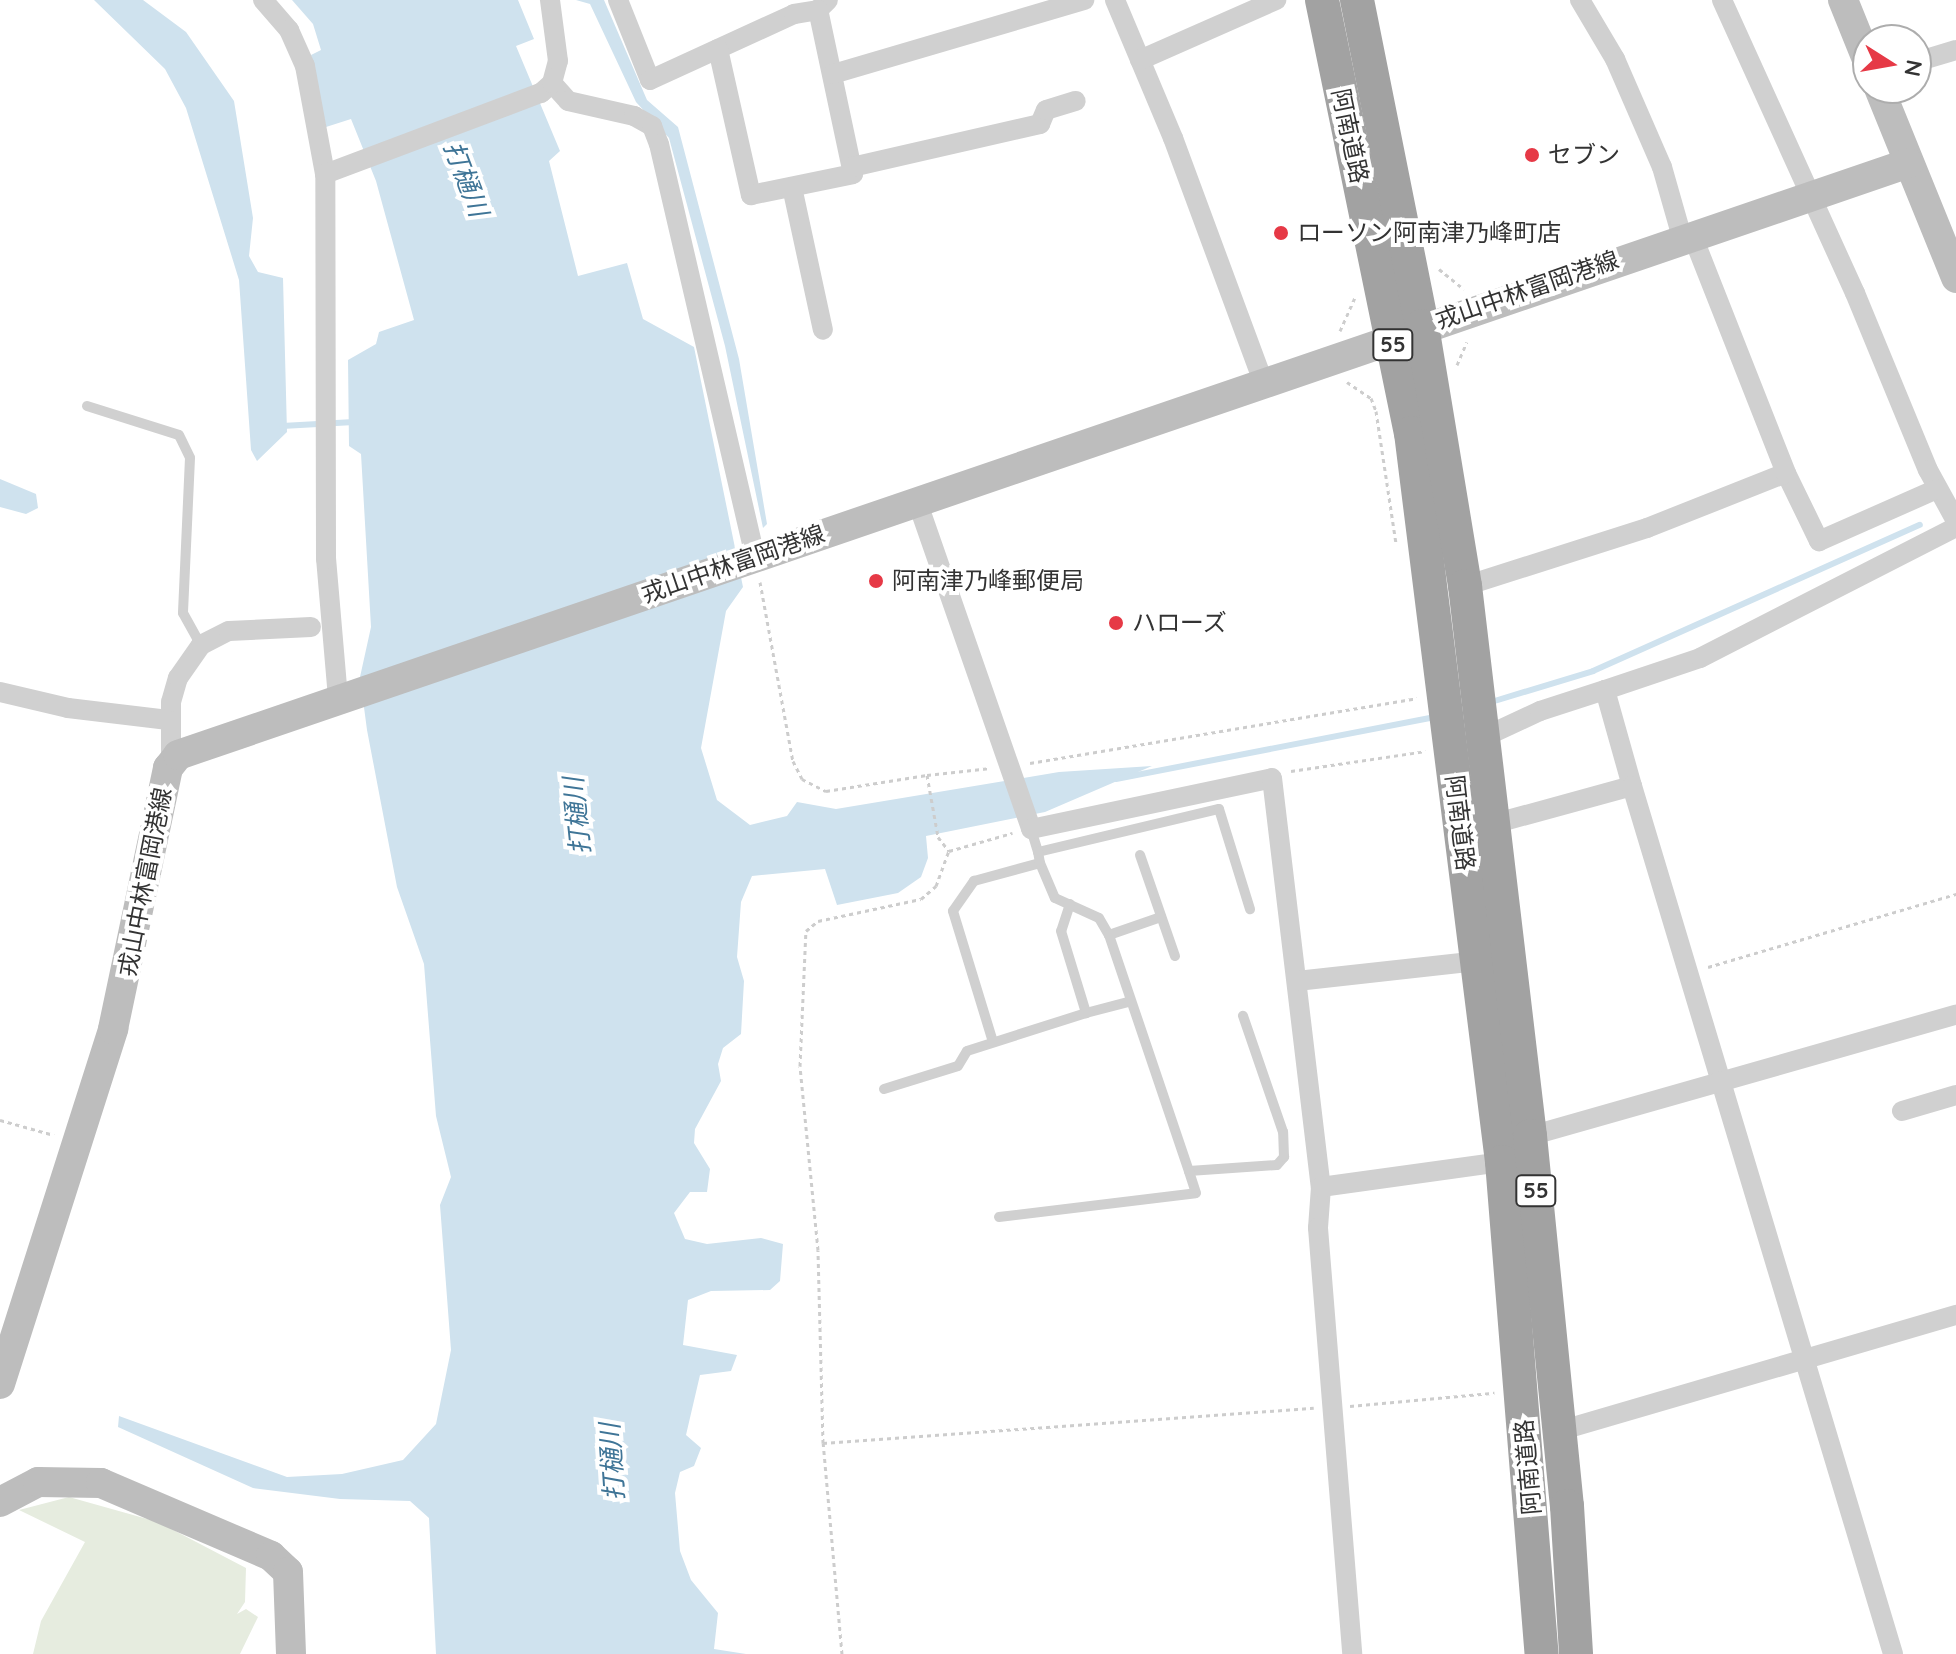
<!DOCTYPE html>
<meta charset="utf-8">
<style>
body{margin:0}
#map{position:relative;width:1956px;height:1654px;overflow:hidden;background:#fff;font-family:Quicksand,"Noto Sans JP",sans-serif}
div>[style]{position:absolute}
.green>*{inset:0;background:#e6ecdf}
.water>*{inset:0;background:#cfe2ee}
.stream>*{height:6px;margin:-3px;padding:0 3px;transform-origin:3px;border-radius:3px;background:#cfe2ee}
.path>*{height:3px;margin-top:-1.5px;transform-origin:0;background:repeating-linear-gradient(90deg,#cdcdcd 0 4px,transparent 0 8px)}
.service>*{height:10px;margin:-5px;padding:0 5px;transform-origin:5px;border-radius:5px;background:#d0d0d0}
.minor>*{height:20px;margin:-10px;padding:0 10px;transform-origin:10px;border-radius:10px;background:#d0d0d0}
.secondary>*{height:30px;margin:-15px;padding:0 15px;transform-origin:15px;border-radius:15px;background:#bdbdbd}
.trunk>*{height:34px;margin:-17px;padding:0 17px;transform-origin:17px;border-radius:17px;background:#a2a2a2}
.dots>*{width:22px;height:22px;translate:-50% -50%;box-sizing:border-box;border:4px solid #fff;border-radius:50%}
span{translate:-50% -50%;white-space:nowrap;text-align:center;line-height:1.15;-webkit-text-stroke:8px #fff;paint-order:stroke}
.shield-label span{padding:2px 6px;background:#fff;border:2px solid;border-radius:6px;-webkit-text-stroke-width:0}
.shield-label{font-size:22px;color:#333;font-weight:700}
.street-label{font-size:24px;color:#333}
.poi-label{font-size:24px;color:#333}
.left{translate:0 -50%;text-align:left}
.water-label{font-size:26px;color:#3f7597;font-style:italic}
.north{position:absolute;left:1852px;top:24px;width:80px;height:80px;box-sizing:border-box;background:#fff;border:2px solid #adadad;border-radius:50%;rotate:101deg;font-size:22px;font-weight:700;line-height:32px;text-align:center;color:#333}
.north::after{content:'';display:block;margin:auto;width:28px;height:36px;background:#e63946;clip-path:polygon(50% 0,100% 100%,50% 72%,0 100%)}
</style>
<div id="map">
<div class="green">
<i style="clip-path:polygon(69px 1497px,158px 1522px,246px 1568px,245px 1602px,237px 1614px,246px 1609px,258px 1617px,240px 1654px,33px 1654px,41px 1621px,85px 1542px,19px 1510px)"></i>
</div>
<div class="water">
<i style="clip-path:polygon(94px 0,143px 0,186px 32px,234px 101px,253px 218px,249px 256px,258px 272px,283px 278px,287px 432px,257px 461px,251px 450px,239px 280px,186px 108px,165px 69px)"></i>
<i style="clip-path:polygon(292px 0,518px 0,534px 39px,516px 46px,560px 151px,549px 161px,578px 276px,627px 263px,643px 319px,694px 347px,743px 587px,726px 611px,701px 748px,717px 800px,750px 825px,787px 816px,797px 802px,836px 809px,1059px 772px,1152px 766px,1045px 812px,926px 836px,928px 858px,921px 877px,898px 893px,837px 905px,825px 869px,752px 876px,741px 902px,737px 957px,744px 981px,741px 1034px,723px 1048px,718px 1064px,721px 1081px,695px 1129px,694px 1143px,710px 1169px,707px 1192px,690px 1192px,674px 1213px,685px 1239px,707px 1244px,761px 1238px,783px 1244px,780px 1281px,770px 1290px,711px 1291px,688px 1300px,683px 1345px,737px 1355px,731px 1371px,700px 1375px,686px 1435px,701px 1448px,694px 1466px,680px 1472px,675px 1493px,680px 1551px,691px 1580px,718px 1613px,714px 1649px,746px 1654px,436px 1654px,429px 1518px,410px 1501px,340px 1499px,253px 1488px,118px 1427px,119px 1416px,287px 1477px,342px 1474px,403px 1460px,436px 1424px,451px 1350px,440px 1205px,451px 1177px,436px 1116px,424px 964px,397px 887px,367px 730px,360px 677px,371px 627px,361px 454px,349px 446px,348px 360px,376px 344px,379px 332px,414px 320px,376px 181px,351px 119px,326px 127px,311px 55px,321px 50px,313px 24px)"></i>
<i style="clip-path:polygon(576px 0,604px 0,647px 100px,678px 127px,739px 359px,767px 524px,763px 528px,725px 346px,669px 138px,636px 102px,590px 4px)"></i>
<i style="clip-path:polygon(0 479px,36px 494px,38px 508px,26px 514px,0 507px)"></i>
</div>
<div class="stream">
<i style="left:282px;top:426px;width:72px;rotate:-3.2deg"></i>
<i style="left:1488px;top:703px;width:110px;rotate:-16.9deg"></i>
<i style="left:1593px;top:671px;width:358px;rotate:-24.1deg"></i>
<i style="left:1116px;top:779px;width:325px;rotate:-11deg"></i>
</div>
<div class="path">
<i style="left:1439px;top:269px;width:32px;rotate:39deg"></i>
<i style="left:1340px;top:331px;width:36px;rotate:-66deg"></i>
<i style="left:1457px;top:365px;width:25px;rotate:-67deg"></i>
<i style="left:1347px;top:382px;width:29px;rotate:34deg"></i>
<i style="left:1371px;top:398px;width:14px;rotate:69deg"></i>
<i style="left:1376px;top:411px;width:134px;rotate:81.4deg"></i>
<i style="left:760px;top:582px;width:182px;rotate:79.6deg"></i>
<i style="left:793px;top:761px;width:20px;rotate:63deg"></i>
<i style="left:802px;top:779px;width:27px;rotate:27deg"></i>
<i style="left:826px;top:791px;width:102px;rotate:-9deg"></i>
<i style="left:927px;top:775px;width:63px;rotate:79.9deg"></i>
<i style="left:938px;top:837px;width:18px;rotate:52deg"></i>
<i style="left:1030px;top:763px;width:392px;rotate:-9.5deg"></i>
<i style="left:1291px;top:771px;width:136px;rotate:-8.4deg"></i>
<i style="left:927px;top:775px;width:64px;rotate:-6.2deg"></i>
<i style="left:1708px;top:967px;width:259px;rotate:-16.4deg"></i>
<i style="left:0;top:1120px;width:56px;rotate:15.5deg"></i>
<i style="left:1350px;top:1406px;width:145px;rotate:-5.2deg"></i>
<i style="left:823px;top:1443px;width:492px;rotate:-4.1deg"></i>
<i style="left:842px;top:1654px;width:212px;rotate:-95.1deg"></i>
<i style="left:823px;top:1443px;width:193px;rotate:-91.5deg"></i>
<i style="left:818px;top:1250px;width:185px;rotate:-95.6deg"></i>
<i style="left:800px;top:1066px;width:135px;rotate:-87.5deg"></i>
<i style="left:806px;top:931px;width:16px;rotate:-40deg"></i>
<i style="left:818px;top:921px;width:105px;rotate:-12.1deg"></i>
<i style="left:921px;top:899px;width:20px;rotate:-41deg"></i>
<i style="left:936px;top:886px;width:37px;rotate:-70deg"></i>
<i style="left:949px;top:851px;width:66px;rotate:-15.9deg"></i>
</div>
<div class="service">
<i style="left:87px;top:406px;width:96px;rotate:17.5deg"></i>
<i style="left:179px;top:435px;width:25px;rotate:64deg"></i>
<i style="left:190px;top:458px;width:155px;rotate:92.6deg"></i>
<i style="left:183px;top:613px;width:37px;rotate:61deg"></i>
<i style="left:1031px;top:829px;width:24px;rotate:73deg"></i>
<i style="left:1038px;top:852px;width:186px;rotate:-13.4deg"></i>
<i style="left:1219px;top:809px;width:105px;rotate:72.8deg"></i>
<i style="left:1140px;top:855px;width:107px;rotate:70.9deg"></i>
<i style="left:1040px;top:863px;width:38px;rotate:67deg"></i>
<i style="left:1055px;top:898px;width:48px;rotate:24.4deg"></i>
<i style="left:1099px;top:918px;width:20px;rotate:60deg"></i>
<i style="left:1109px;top:935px;width:55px;rotate:-19.1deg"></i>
<i style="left:1070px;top:904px;width:28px;rotate:108deg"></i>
<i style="left:1061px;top:931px;width:86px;rotate:73deg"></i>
<i style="left:1086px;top:1013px;width:43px;rotate:-14.7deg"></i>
<i style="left:1109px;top:935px;width:249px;rotate:71.3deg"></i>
<i style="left:1189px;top:1171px;width:88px;rotate:-3.9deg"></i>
<i style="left:1277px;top:1165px;width:11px;rotate:-49deg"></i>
<i style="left:1284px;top:1157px;width:25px;rotate:-92deg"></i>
<i style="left:1283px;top:1132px;width:123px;rotate:-109deg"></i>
<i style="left:993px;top:1042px;width:137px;rotate:-107deg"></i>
<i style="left:953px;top:911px;width:37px;rotate:-55deg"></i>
<i style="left:974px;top:881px;width:68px;rotate:-15.3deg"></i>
<i style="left:1040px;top:863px;width:11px;rotate:-100deg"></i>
<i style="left:884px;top:1089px;width:77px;rotate:-17.3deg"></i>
<i style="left:958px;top:1066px;width:17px;rotate:-59deg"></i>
<i style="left:967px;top:1051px;width:125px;rotate:-17.7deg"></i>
<i style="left:999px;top:1217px;width:198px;rotate:-6.9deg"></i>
<i style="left:1196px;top:1193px;width:23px;rotate:-108deg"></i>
</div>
<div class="minor">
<i style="left:263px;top:0;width:40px;rotate:49deg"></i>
<i style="left:289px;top:30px;width:39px;rotate:66deg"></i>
<i style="left:305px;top:66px;width:110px;rotate:79.5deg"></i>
<i style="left:618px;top:0;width:86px;rotate:68.2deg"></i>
<i style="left:650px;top:80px;width:158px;rotate:-24.6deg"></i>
<i style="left:794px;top:14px;width:24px;rotate:-9deg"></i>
<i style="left:818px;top:10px;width:14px;rotate:-45deg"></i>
<i style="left:1115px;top:0;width:150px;rotate:67.2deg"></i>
<i style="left:1173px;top:138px;width:259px;rotate:69.7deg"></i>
<i style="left:1580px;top:0;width:69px;rotate:59.3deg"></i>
<i style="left:1615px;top:59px;width:118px;rotate:66.5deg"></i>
<i style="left:1662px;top:167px;width:73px;rotate:74.1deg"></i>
<i style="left:1722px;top:0;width:322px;rotate:65.6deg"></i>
<i style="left:1855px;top:293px;width:191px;rotate:67.6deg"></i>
<i style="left:1928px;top:470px;width:58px;rotate:61.2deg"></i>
<i style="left:718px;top:49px;width:150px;rotate:77.3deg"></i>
<i style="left:751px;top:195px;width:104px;rotate:-11.6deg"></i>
<i style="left:853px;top:174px;width:168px;rotate:-102deg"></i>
<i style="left:1140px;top:60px;width:149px;rotate:-23.8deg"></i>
<i style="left:1916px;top:62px;width:42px;rotate:-16.7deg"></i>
<i style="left:833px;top:74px;width:262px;rotate:-16.4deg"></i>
<i style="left:552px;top:83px;width:24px;rotate:48deg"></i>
<i style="left:568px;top:101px;width:68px;rotate:12.8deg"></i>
<i style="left:634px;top:116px;width:21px;rotate:29deg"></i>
<i style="left:652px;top:126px;width:19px;rotate:69deg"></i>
<i style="left:659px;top:144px;width:423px;rotate:76.9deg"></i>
<i style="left:852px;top:167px;width:193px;rotate:-12.9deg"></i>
<i style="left:1040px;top:124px;width:15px;rotate:-67deg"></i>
<i style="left:1046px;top:110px;width:31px;rotate:-17deg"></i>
<i style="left:792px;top:187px;width:146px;rotate:77.8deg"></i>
<i style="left:1786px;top:473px;width:76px;rotate:64.1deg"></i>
<i style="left:1819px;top:541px;width:129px;rotate:-23.8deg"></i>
<i style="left:917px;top:501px;width:347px;rotate:70.8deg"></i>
<i style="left:1031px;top:829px;width:246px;rotate:-11.9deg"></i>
<i style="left:1272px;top:778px;width:412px;rotate:83.2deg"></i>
<i style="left:1321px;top:1187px;width:41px;rotate:94.2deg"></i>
<i style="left:1318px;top:1228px;width:427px;rotate:85.4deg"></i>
<i style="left:1465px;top:586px;width:191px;rotate:-17.7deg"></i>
<i style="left:1647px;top:528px;width:149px;rotate:-21.6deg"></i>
<i style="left:1786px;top:473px;width:257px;rotate:-111.5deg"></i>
<i style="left:1605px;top:690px;width:100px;rotate:-18.6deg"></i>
<i style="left:1700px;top:658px;width:288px;rotate:-27.1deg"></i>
<i style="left:0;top:692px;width:70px;rotate:13.2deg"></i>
<i style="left:68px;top:708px;width:101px;rotate:6.8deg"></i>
<i style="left:338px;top:698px;width:140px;rotate:-94.9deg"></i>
<i style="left:326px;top:559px;width:385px;rotate:-90.1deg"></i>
<i style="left:325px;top:174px;width:231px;rotate:-20.6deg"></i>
<i style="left:541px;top:93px;width:15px;rotate:-42deg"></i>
<i style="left:552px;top:83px;width:23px;rotate:-75deg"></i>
<i style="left:558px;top:61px;width:62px;rotate:-97.5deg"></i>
<i style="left:1482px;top:738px;width:64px;rotate:-25deg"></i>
<i style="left:1540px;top:711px;width:68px;rotate:-17.9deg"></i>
<i style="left:1605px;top:690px;width:100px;rotate:74.3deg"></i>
<i style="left:171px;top:763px;width:61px;rotate:-90deg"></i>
<i style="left:171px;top:702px;width:25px;rotate:-74deg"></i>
<i style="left:178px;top:678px;width:40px;rotate:-55.1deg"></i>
<i style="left:201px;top:645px;width:31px;rotate:-27deg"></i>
<i style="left:229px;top:631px;width:82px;rotate:-2.8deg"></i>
<i style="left:1493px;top:824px;width:144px;rotate:-15.3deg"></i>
<i style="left:1632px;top:786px;width:906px;rotate:73.26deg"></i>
<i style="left:1297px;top:981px;width:181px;rotate:-6.3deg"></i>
<i style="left:1902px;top:1111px;width:56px;rotate:-16.5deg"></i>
<i style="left:1321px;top:1187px;width:183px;rotate:-7.9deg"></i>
<i style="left:1502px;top:1162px;width:38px;rotate:-43deg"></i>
<i style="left:1530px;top:1136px;width:443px;rotate:-15.9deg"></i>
<i style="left:1559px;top:1431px;width:414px;rotate:-16.3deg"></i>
</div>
<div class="secondary">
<i style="left:1843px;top:0;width:67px;rotate:68deg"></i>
<i style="left:1879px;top:88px;width:205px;rotate:67.9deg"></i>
<i style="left:0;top:1384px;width:373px;rotate:-72.3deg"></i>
<i style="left:113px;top:1029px;width:267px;rotate:-78.1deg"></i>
<i style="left:168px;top:768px;width:16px;rotate:-52deg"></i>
<i style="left:178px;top:755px;width:1829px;rotate:-18.88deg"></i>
<i style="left:0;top:1502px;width:43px;rotate:-27.8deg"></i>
<i style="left:38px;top:1482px;width:63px;rotate:0.9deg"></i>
<i style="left:101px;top:1483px;width:185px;rotate:23.2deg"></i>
<i style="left:271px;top:1556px;width:23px;rotate:43deg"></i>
<i style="left:288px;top:1572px;width:82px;rotate:87.9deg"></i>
</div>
<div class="trunk">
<i style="left:1322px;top:0;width:442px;rotate:78.4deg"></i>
<i style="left:1411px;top:433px;width:735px;rotate:82.88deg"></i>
<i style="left:1502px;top:1162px;width:494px;rotate:85.4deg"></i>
<i style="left:1357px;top:0;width:332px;rotate:78.7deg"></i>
<i style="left:1422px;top:326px;width:264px;rotate:80.6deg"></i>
<i style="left:1465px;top:586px;width:554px;rotate:83.26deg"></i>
<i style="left:1530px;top:1136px;width:372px;rotate:84.3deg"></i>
<i style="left:1567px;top:1506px;width:148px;rotate:86.5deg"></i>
</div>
<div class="dots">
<i style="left:1532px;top:155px;background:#e63946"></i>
<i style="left:1281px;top:233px;background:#e63946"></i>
<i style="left:876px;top:581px;background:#e63946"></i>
<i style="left:1116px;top:623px;background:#e63946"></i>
</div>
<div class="shield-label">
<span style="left:1393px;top:345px">55</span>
<span style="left:1536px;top:1191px">55</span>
</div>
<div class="street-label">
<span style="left:1350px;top:136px;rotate:78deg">阿南道路</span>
<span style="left:1527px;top:290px;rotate:-19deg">戎山中林富岡港線</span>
<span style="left:733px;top:564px;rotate:-19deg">戎山中林富岡港線</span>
<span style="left:1460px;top:823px;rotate:83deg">阿南道路</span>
<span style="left:145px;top:882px;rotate:-79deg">戎山中林富岡港線</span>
<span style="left:1528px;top:1467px;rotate:-95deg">阿南道路</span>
</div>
<div class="poi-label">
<span class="left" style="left:1548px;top:155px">セブン</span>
<span class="left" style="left:1297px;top:233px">ローソン阿南津乃峰町店</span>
<span class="left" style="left:892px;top:581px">阿南津乃峰郵便局</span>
<span class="left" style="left:1132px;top:623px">ハローズ</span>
</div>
<div class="water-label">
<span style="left:466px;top:179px;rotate:69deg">打樋川</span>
<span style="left:577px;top:816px;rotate:-96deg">打樋川</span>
<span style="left:612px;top:1462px;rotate:-94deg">打樋川</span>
</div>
<div class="north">N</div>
</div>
